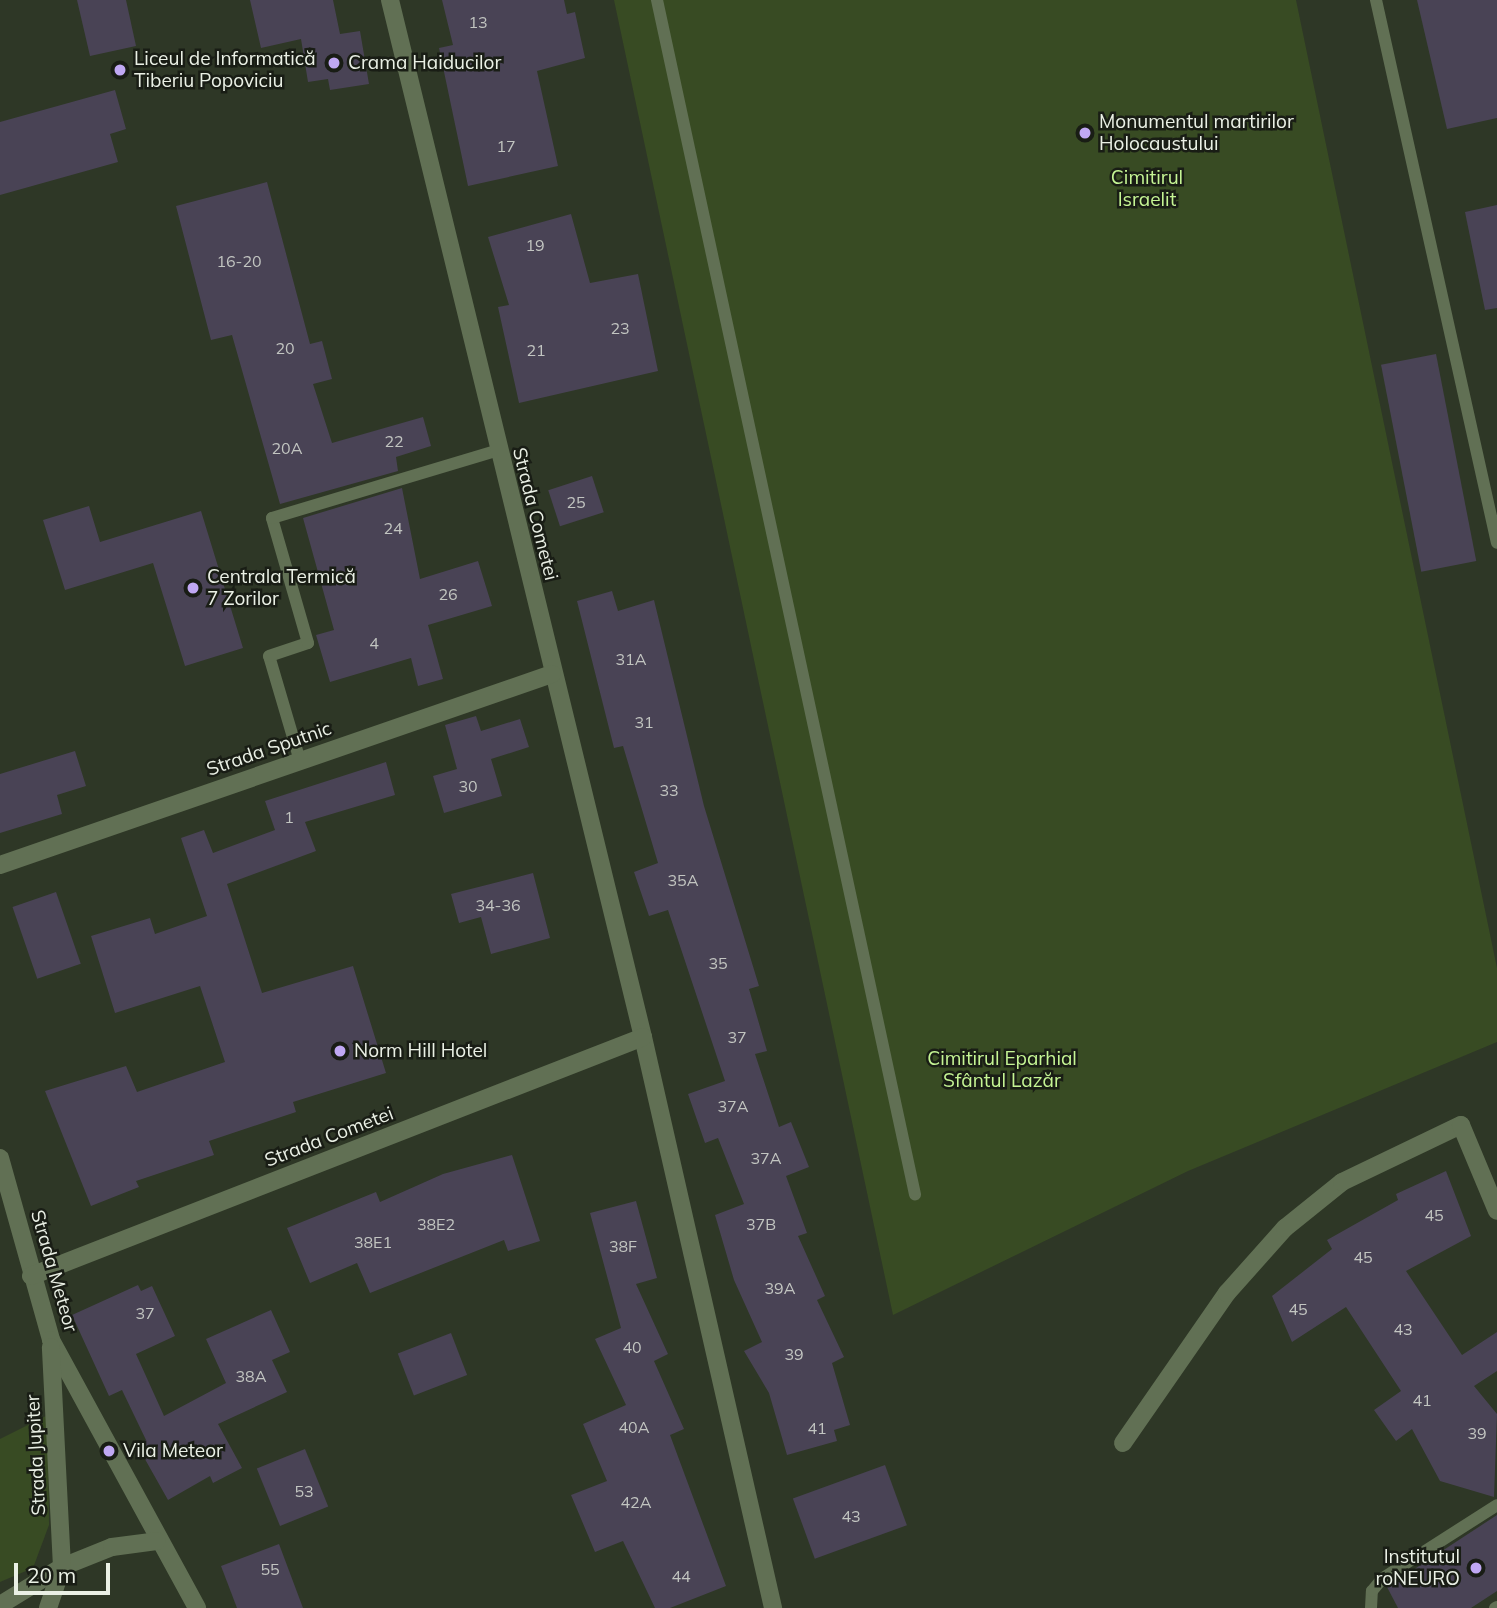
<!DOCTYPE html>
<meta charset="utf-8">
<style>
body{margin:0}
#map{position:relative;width:1497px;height:1608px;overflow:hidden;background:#2e3726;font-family:Mulish,sans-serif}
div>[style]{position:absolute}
.green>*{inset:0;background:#384b23}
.building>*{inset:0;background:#494355;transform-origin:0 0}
.service>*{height:12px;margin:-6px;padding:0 6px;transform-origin:6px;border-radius:6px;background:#617054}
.minor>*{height:18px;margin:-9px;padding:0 9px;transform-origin:9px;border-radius:9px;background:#617054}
.dots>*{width:19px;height:19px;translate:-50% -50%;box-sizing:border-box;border:4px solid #191d15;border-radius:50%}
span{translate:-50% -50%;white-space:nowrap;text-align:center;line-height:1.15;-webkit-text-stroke:5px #191d15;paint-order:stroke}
.number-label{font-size:16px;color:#c2c5c1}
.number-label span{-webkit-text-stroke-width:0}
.poi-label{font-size:19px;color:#eaf0e5}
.left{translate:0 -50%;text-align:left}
.right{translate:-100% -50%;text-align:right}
.park-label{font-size:19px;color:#c5f594}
.street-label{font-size:19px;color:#eaf0e5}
.scale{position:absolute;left:14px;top:1563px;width:96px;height:32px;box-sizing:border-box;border:4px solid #eaf0e5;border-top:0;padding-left:9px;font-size:21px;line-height:24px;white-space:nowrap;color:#eaf0e5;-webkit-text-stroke:5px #191d15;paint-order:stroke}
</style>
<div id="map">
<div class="green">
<i style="clip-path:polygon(614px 0,1296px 0,1497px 968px,1497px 1042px,1188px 1171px,893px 1315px)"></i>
<i style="clip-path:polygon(48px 1415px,49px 1525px,33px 1568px,0 1582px,0 1439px)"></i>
</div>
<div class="building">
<i style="clip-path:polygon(77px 0,126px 0,136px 46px,90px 56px)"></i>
<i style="clip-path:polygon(250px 0,333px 0,340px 34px,360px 31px,369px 84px,330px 90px,328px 79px,308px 82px,301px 39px,261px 48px)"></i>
<i style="clip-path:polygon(442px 0,564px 0,567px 14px,575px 12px,585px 58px,537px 71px,558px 166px,468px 186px,439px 48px,453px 45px)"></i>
<i style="clip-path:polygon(1417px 0,1497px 0,1497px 118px,1447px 129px)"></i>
<i style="clip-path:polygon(115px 90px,126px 129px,110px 134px,118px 162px,0 195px,0 122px)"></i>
<i style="clip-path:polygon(267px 182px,310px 344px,322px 341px,332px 379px,313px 384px,332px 443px,423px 417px,431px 446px,396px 457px,398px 471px,280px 504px,232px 335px,211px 340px,176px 206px)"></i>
<i style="clip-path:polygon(1497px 205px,1497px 308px,1485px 310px,1465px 212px)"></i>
<i style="clip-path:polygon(571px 214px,590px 283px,638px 274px,658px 371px,519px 403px,498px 307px,509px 305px,488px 237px)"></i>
<i style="left:1436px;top:354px;width:211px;height:56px;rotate:79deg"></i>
<i style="left:592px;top:476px;width:38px;height:46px;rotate:72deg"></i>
<i style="clip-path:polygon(402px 488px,420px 579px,478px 561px,492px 606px,428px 625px,443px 679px,418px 686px,411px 658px,330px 682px,316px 635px,334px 630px,303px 518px)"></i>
<i style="clip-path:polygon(89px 506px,100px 542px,201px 511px,243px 648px,185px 666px,153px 563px,65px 590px,43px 520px)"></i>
<i style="clip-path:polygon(612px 591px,618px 611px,654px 600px,704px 806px,759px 986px,749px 989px,767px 1051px,755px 1054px,779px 1127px,791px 1122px,809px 1167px,786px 1176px,807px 1233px,798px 1236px,825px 1296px,817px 1300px,844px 1357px,832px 1363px,850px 1425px,834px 1430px,837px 1441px,787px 1455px,769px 1393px,744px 1351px,762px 1342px,734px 1280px,715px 1215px,744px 1204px,718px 1138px,705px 1143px,688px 1094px,725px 1081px,668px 910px,649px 916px,634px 872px,658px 863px,623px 746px,614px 748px,577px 601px)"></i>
<i style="clip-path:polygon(476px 716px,481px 731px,520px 719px,529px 747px,491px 759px,502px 796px,444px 813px,433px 776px,457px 769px,445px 725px)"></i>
<i style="clip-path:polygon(75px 751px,86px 786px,57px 795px,62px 814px,0 833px,0 774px)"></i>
<i style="clip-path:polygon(386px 762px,395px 795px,305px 822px,316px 851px,227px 884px,262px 993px,353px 966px,386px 1073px,293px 1102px,296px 1112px,209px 1141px,214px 1155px,136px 1181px,139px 1187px,91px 1206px,45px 1091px,126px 1066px,137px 1092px,225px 1062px,200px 986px,115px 1013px,91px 936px,150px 918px,155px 934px,207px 916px,181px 838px,204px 830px,213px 853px,275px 830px,265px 801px)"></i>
<i style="clip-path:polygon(533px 873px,550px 938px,491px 954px,481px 917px,459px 923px,451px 894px)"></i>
<i style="left:56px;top:892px;width:76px;height:46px;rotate:71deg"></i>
<i style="clip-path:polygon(512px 1155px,540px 1241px,508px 1251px,504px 1240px,370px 1293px,357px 1263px,310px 1283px,287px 1228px,376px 1192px,380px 1202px,443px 1174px)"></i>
<i style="clip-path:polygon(1446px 1171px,1471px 1236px,1406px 1271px,1462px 1355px,1497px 1332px,1497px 1371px,1474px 1386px,1497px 1414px,1494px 1497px,1440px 1481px,1412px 1429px,1396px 1441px,1374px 1410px,1401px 1391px,1346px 1307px,1292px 1342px,1272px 1296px,1332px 1249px,1327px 1240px,1398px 1200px,1396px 1194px)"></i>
<i style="clip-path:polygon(636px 1201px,657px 1278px,636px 1284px,668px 1354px,654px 1361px,684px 1429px,670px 1435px,726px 1586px,670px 1608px,655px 1608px,623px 1541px,595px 1552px,571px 1495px,607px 1481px,583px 1424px,626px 1405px,595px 1339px,621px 1328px,590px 1213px)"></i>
<i style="clip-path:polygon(138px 1285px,141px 1291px,152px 1286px,175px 1336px,136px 1354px,164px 1416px,226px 1383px,206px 1339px,271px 1310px,290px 1352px,272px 1360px,287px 1392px,218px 1424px,242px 1468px,213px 1483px,210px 1476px,168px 1500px,137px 1445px,146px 1440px,122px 1390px,109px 1396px,72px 1315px)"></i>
<i style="left:451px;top:1333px;width:45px;height:57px;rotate:69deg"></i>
<i style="left:305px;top:1449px;width:62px;height:52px;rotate:68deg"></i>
<i style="left:885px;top:1465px;width:64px;height:98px;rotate:70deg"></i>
<i style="clip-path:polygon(1497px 1515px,1497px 1591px,1471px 1608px,1398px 1608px,1387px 1587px)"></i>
<i style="clip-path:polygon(279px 1544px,303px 1608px,237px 1608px,221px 1566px)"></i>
</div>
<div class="service">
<i style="left:657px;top:0;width:1222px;rotate:77.81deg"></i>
<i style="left:1376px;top:0;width:556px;rotate:77.44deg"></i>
<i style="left:300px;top:761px;width:109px;rotate:-106.4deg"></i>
<i style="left:269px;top:656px;width:41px;rotate:-18.4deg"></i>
<i style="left:308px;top:643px;width:130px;rotate:-106.1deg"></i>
<i style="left:272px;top:518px;width:236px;rotate:-16.7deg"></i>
<i style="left:1371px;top:1608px;width:17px;rotate:-87deg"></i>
<i style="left:1372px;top:1591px;width:17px;rotate:-50deg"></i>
<i style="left:1383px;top:1578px;width:135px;rotate:-32.6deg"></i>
<i style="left:1495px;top:1608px;width:2px;rotate:-27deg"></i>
</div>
<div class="minor">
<i style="left:390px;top:0;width:1067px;rotate:76.29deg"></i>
<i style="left:643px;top:1037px;width:586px;rotate:77.17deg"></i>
<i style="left:0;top:865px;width:584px;rotate:-19.09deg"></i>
<i style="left:0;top:1158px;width:189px;rotate:74.3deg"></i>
<i style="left:51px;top:1340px;width:305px;rotate:61.4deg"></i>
<i style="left:31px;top:1276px;width:657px;rotate:-21.33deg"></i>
<i style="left:1123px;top:1443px;width:183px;rotate:-55.3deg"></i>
<i style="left:1227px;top:1293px;width:87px;rotate:-48.3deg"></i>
<i style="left:1285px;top:1228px;width:73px;rotate:-38.9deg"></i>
<i style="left:1342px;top:1182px;width:132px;rotate:-25.6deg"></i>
<i style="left:1461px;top:1125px;width:93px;rotate:67.3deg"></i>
<i style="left:0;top:1605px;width:73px;rotate:-31.5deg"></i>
<i style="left:62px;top:1567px;width:54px;rotate:-21.8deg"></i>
<i style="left:112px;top:1547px;width:45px;rotate:-7.6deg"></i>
<i style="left:48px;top:1608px;width:43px;rotate:-71.1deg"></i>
<i style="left:62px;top:1567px;width:220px;rotate:-92.9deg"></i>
</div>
<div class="dots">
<i style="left:334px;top:63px;background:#c0a8f3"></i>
<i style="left:120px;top:70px;background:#c0a8f3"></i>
<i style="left:1085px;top:133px;background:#c0a8f3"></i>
<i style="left:193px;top:588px;background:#c0a8f3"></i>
<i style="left:340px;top:1051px;background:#c0a8f3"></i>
<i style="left:109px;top:1451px;background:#c0a8f3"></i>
<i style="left:1476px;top:1568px;background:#c0a8f3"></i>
</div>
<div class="number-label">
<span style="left:478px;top:22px">13</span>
<span style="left:506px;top:146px">17</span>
<span style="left:535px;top:245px">19</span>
<span style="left:239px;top:261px">16-20</span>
<span style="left:620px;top:328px">23</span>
<span style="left:285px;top:348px">20</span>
<span style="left:536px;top:350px">21</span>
<span style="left:394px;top:441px">22</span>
<span style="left:287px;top:448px">20A</span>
<span style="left:576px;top:502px">25</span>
<span style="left:393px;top:528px">24</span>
<span style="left:448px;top:594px">26</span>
<span style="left:374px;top:643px">4</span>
<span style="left:631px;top:659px">31A</span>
<span style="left:644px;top:722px">31</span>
<span style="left:468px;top:786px">30</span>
<span style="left:669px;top:790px">33</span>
<span style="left:289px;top:817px">1</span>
<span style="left:683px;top:880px">35A</span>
<span style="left:498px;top:905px">34-36</span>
<span style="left:718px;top:963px">35</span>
<span style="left:737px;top:1037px">37</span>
<span style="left:733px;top:1106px">37A</span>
<span style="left:766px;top:1158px">37A</span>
<span style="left:1434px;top:1215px">45</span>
<span style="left:436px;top:1224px">38E2</span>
<span style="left:761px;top:1224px">37B</span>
<span style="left:373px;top:1242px">38E1</span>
<span style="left:623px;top:1246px">38F</span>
<span style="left:1363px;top:1257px">45</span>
<span style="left:780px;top:1288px">39A</span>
<span style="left:1298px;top:1309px">45</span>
<span style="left:145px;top:1313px">37</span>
<span style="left:1403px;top:1329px">43</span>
<span style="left:632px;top:1347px">40</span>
<span style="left:794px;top:1354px">39</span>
<span style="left:251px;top:1376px">38A</span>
<span style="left:1422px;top:1400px">41</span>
<span style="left:634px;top:1427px">40A</span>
<span style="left:817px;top:1428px">41</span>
<span style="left:1477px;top:1433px">39</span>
<span style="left:304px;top:1491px">53</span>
<span style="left:636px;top:1502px">42A</span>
<span style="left:851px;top:1516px">43</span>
<span style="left:270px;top:1569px">55</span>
<span style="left:681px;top:1576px">44</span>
</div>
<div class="poi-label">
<span class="left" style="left:134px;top:70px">Liceul de Informatică<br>Tiberiu Popoviciu</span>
<span class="left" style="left:348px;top:63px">Crama Haiducilor</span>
<span class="left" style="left:1099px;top:133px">Monumentul martirilor<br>Holocaustului</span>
<span class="left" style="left:207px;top:588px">Centrala Termică<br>7 Zorilor</span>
<span class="left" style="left:354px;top:1051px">Norm Hill Hotel</span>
<span class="left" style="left:123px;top:1451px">Vila Meteor</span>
<span class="right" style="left:1460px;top:1568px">Institutul<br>roNEURO</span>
</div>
<div class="park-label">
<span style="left:1147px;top:189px">Cimitirul<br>Israelit</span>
<span style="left:1002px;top:1070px">Cimitirul Eparhial<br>Sfântul Lazăr</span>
</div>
<div class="street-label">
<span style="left:535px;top:514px;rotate:76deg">Strada Cometei</span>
<span style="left:269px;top:749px;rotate:-19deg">Strada Sputnic</span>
<span style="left:329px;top:1137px;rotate:-21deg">Strada Cometei</span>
<span style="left:54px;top:1271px;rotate:74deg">Strada Meteor</span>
<span style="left:36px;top:1455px;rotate:-93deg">Strada Jupiter</span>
</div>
<div class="scale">20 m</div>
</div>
